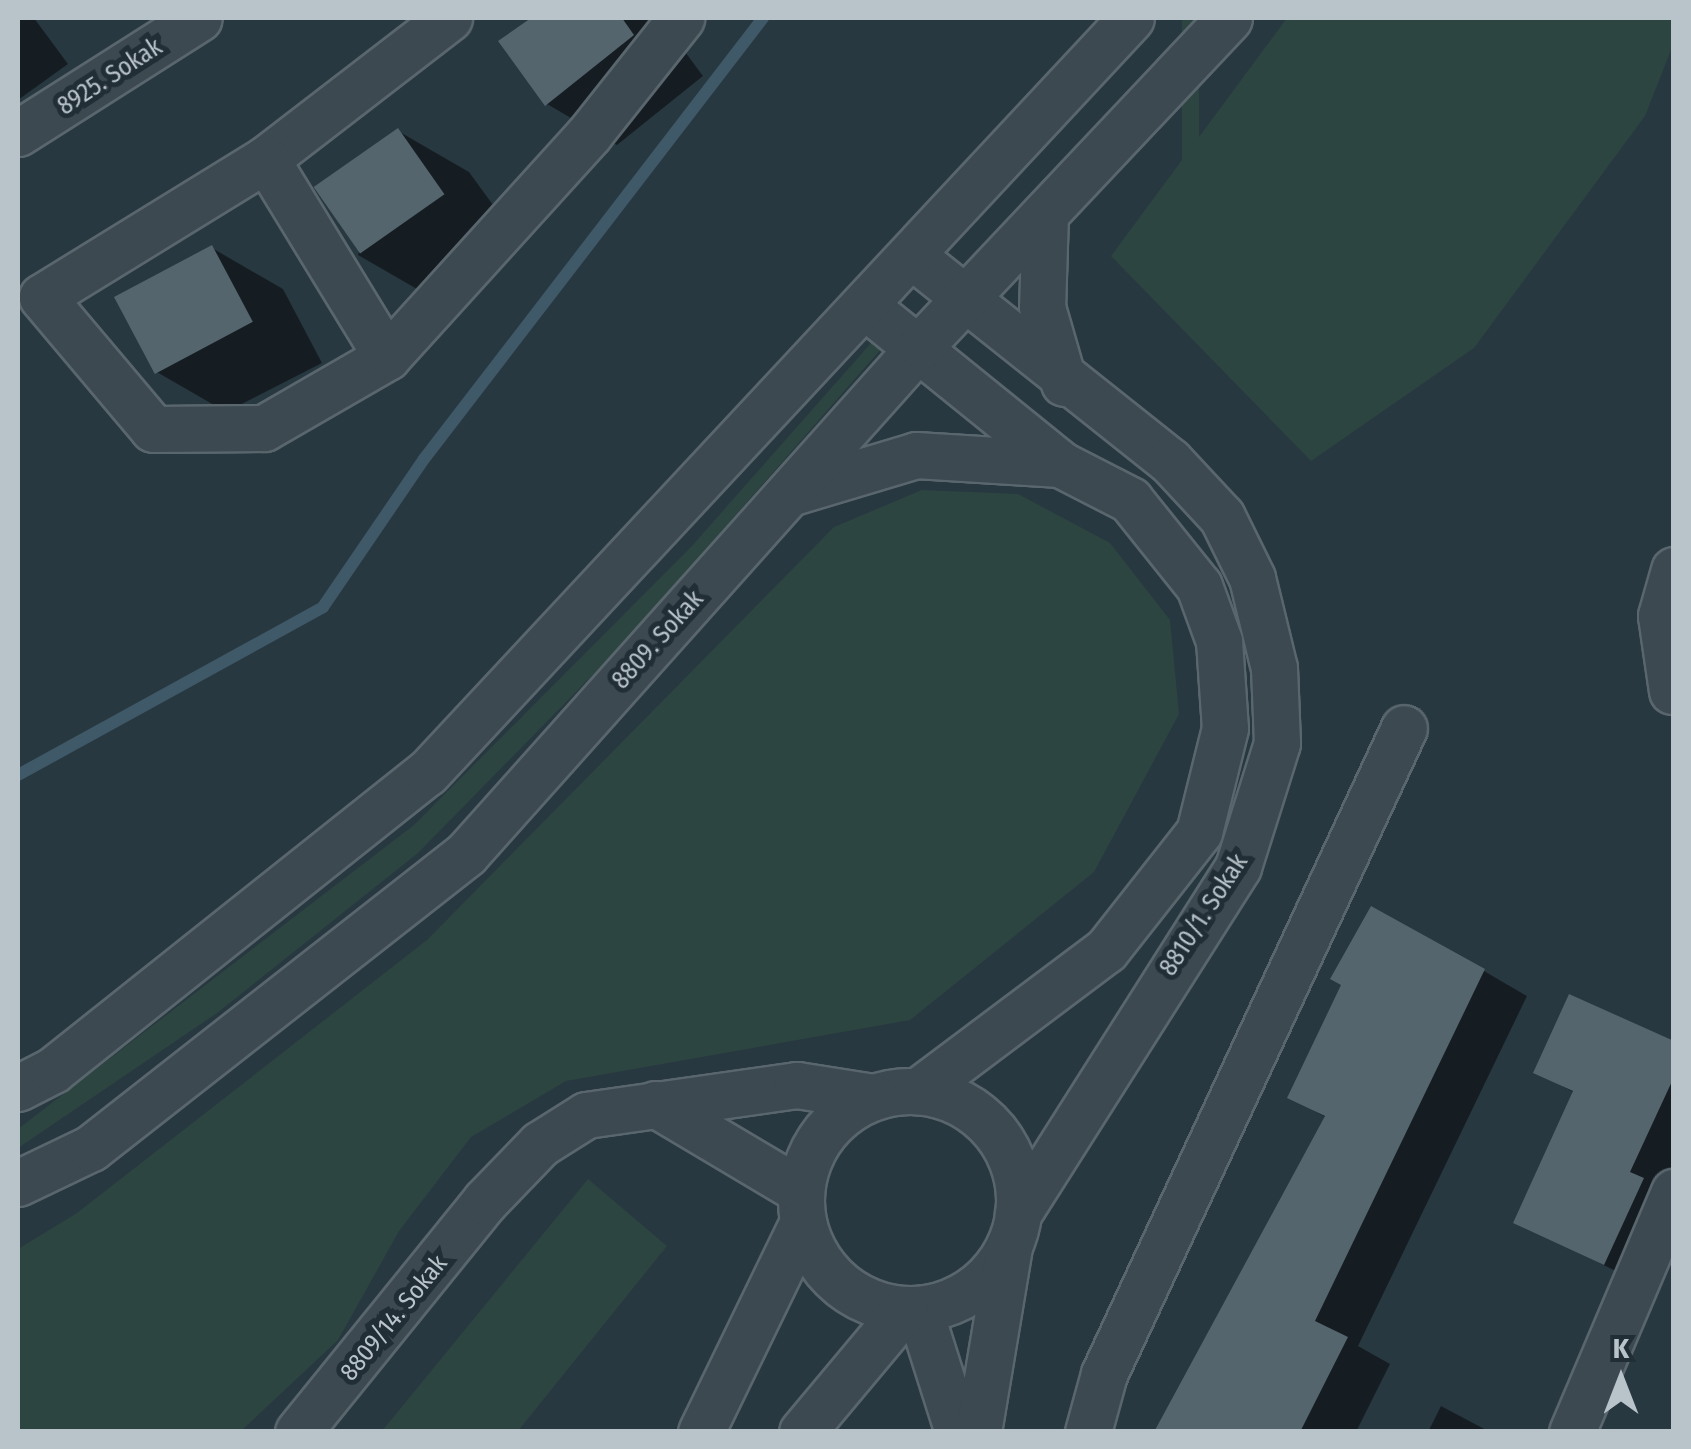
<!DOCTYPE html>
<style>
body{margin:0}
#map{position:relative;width:1691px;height:1449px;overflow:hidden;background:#283840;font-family:"Fira Sans Condensed",sans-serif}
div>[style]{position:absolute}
.green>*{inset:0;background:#2d4541;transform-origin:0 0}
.shadow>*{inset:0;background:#0007}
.stream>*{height:12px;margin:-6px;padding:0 6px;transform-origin:6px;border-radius:6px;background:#3f5968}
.building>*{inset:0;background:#54656d;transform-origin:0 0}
.roads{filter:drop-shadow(2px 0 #5a666d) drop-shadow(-2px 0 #5a666d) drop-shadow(0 2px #5a666d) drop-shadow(0 -2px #5a666d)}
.minor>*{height:45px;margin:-22.5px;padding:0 22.5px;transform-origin:22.5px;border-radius:22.5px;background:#3c4950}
.minor>.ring{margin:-22.5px;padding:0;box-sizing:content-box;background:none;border:45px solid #3c4950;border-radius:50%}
span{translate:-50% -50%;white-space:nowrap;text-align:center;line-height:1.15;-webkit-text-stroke:10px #212e35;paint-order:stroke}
.street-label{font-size:25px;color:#b9c3ca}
.frame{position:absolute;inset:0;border:20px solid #b9c3ca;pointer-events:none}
.north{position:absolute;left:1571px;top:1329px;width:100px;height:100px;-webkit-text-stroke:8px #212e35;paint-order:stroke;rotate:0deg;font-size:28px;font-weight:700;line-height:40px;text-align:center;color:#b9c3ca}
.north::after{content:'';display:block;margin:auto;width:35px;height:45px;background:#b9c3ca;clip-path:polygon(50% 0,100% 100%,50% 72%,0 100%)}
</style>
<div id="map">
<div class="green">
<i style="left:1182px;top:18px;width:17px;height:306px"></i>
<i style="clip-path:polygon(1287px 18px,1673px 18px,1673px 45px,1645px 116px,1474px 348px,1311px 461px,1111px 256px)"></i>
<i style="clip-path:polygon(872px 342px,882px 348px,619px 648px,418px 853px,217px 1013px,18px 1148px,18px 1129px,414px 825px,691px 547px)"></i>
<i style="clip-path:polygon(922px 490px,1018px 494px,1110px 543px,1170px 620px,1179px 714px,1094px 872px,910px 1020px,566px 1081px,471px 1137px,399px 1231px,338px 1340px,241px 1431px,18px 1431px,18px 1249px,77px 1213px,427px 940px,834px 527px)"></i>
<i style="clip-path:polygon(588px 1179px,667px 1246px,518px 1431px,382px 1431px)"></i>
</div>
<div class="shadow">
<i style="clip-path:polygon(18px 18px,34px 18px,68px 64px,18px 100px)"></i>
<i style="clip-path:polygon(535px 18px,660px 18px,703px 76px,617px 145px,547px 104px,501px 42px)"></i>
<i style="clip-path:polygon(398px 131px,469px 172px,515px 235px,429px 296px,358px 255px)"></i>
<i style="clip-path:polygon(212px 248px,283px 289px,322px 363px,226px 412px,155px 371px)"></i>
<i style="clip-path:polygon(1484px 971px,1527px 996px,1358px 1346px,1390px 1364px,1356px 1432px,1163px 1432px,1327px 1118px,1290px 1097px,1344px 985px)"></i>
<i style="clip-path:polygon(1674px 1044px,1674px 1163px,1636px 1281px,1516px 1222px,1575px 1093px,1536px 1072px)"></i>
<i style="clip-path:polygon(1441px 1406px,1490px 1432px,1428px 1432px)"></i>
</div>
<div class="stream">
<i style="left:18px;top:775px;width:348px;rotate:-28.8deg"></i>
<i style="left:323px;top:607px;width:179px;rotate:-55.7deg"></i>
<i style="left:424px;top:459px;width:556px;rotate:-52.45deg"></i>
</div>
<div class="building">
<i style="clip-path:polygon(531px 18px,622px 18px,634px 35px,545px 106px,498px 41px)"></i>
<i style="left:398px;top:128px;width:81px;height:103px;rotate:55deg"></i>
<i style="left:212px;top:245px;width:87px;height:111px;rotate:62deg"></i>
<i style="clip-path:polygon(1371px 906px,1485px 969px,1315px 1321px,1348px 1337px,1300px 1432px,1154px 1432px,1325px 1116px,1287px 1098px,1341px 985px,1330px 979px)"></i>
<i style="clip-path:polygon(1569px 994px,1674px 1041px,1674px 1077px,1630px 1172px,1644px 1178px,1604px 1265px,1513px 1223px,1573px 1091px,1533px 1073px)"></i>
</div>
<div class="roads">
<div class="minor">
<i style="left:449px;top:18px;width:231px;rotate:142.4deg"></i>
<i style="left:266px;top:159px;width:263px;rotate:148.4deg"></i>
<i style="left:42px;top:297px;width:172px;rotate:49.9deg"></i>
<i style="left:153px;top:429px;width:111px;rotate:-0.5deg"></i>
<i style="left:264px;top:428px;width:142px;rotate:-30deg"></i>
<i style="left:387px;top:357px;width:302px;rotate:-47.8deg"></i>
<i style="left:590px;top:133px;width:147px;rotate:-51.6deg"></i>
<i style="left:18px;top:133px;width:214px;rotate:-32.4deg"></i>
<i style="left:266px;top:159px;width:232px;rotate:58.6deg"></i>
<i style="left:1045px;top:214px;width:93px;rotate:91.8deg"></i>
<i style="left:1042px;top:307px;width:79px;rotate:73.9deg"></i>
<i style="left:911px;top:255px;width:331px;rotate:38.5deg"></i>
<i style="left:1170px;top:461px;width:76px;rotate:47.1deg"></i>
<i style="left:1222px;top:517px;width:68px;rotate:63.8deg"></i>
<i style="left:1252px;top:578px;width:93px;rotate:76.3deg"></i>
<i style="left:1274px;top:668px;width:75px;rotate:87.7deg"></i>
<i style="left:1277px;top:743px;width:130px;rotate:107.5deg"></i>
<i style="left:1238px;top:867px;width:411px;rotate:122.4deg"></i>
<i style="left:864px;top:305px;width:252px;rotate:39deg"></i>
<i style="left:1060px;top:464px;width:79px;rotate:27.2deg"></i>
<i style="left:1130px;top:500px;width:110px;rotate:51.3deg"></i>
<i style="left:1199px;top:586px;width:59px;rotate:70deg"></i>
<i style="left:1219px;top:641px;width:87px;rotate:86.1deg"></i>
<i style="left:1225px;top:728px;width:107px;rotate:104deg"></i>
<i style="left:1199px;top:832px;width:150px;rotate:128.2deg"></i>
<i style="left:1106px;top:950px;width:235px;rotate:143.1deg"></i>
<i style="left:793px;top:492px;width:128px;rotate:-16.7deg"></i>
<i style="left:916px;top:455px;width:144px;rotate:3.6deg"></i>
<i style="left:1672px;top:691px;width:76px;rotate:-98.3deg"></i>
<i style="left:1661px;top:616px;width:48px;rotate:-74.2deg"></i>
<i style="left:18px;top:1088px;width:39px;rotate:-27deg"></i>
<i style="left:53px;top:1070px;width:478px;rotate:-38.5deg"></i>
<i style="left:427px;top:773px;width:1032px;rotate:-47deg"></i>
<i class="ring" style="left:801px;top:1091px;width:173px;height:173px"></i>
<i style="left:655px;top:1104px;width:169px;rotate:30.7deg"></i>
<i style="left:18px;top:1183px;width:81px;rotate:-25.6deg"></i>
<i style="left:91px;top:1148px;width:477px;rotate:-38.1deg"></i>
<i style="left:466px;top:854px;width:683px;rotate:-48.21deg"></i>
<i style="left:921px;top:345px;width:449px;rotate:-46.7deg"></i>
<i style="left:919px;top:1309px;width:129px;rotate:72.4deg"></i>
<i style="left:298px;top:1432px;width:297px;rotate:-51deg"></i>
<i style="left:485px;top:1201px;width:79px;rotate:-46deg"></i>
<i style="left:540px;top:1144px;width:54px;rotate:-32.2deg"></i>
<i style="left:586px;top:1115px;width:213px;rotate:-8.1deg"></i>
<i style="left:797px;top:1085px;width:77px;rotate:9deg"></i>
<i style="left:701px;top:1432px;width:233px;rotate:-64.1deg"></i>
<i style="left:802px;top:1432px;width:160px;rotate:-50.1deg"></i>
<i style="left:978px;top:1432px;width:189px;rotate:-80.5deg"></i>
<i style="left:1088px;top:1432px;width:60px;rotate:-74.6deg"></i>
<i style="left:1104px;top:1374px;width:712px;rotate:-65.09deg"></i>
<i style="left:1572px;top:1432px;width:261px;rotate:-67deg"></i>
</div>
</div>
<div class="street-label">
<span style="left:110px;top:77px;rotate:-33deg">8925. Sokak</span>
<span style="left:658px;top:640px;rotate:-48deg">8809. Sokak</span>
<span style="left:1204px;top:915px;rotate:-57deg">8810/1. Sokak</span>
<span style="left:394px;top:1318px;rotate:-51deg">8809/14. Sokak</span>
</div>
<div class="frame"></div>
<div class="north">K</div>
</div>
